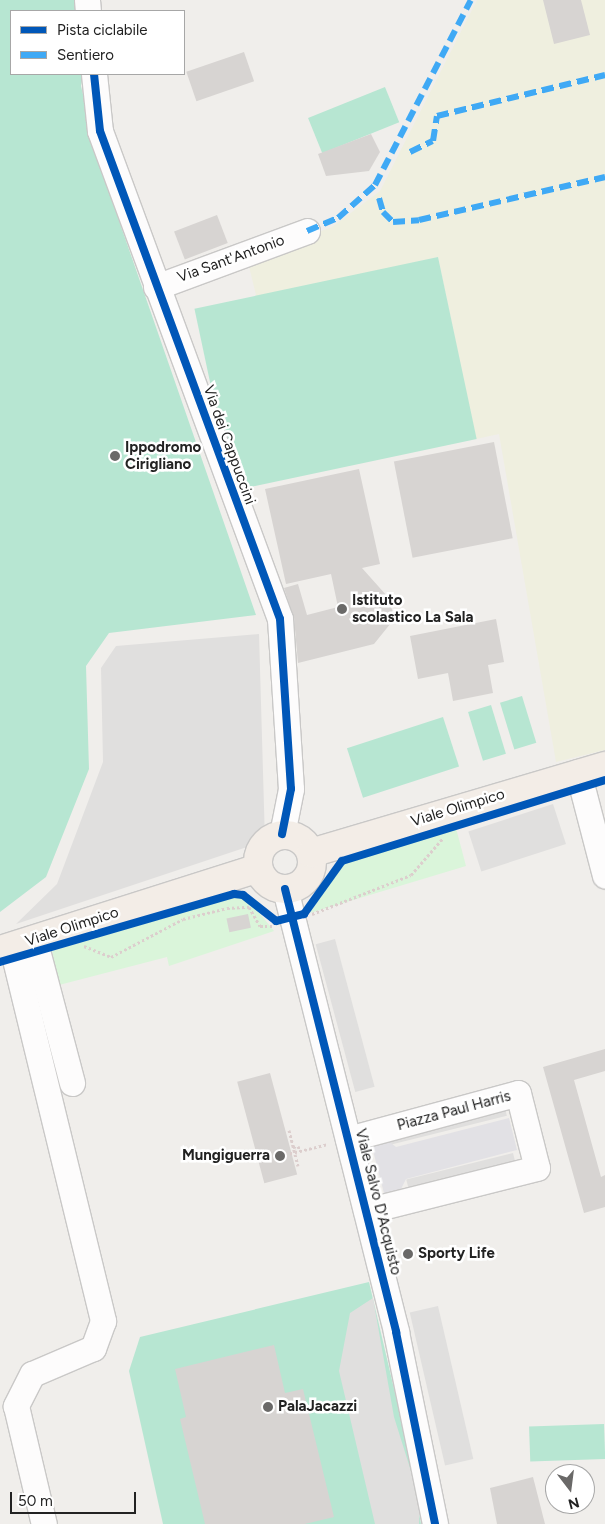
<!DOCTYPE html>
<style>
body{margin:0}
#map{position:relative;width:605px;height:1524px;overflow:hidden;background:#f0eeeb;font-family:Figtree,sans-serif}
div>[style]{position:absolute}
.farmland>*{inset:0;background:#efefdf}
.park>*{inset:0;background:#daf5da}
.pitch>*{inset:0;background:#b7e6d2;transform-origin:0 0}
.parking>*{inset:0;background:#e0dfde;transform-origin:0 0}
.plaza>*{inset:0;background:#e2e1e5}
.building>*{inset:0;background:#d7d4d2;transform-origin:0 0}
.path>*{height:3px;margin-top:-1.5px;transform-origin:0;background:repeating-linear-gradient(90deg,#dccecd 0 2.5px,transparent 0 5px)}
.roads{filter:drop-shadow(1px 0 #c9c8c7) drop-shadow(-1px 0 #c9c8c7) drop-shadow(0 1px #c9c8c7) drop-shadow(0 -1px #c9c8c7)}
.minor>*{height:25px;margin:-12.5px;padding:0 12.5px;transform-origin:12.5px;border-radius:12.5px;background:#fdfcfc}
.major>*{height:28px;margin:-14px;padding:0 14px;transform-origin:14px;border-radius:14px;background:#f3ede7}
.major>.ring{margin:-14px;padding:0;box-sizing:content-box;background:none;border:28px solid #f3ede7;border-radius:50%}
.quiet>*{height:6px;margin-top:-3px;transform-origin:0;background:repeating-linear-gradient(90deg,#3fa9f5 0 12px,transparent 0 18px)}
.cycleway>*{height:8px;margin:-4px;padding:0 4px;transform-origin:4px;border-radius:4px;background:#0057b8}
.dots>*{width:14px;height:14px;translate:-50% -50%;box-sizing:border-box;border:2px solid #fff;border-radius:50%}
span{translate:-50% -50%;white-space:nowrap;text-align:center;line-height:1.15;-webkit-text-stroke:5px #fff;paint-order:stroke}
.street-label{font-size:15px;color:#222}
.poi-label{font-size:15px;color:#222;font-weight:700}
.left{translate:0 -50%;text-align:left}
.right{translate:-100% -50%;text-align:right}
.legend{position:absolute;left:10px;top:10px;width:175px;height:65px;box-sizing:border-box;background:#fff;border:1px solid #a7a7a7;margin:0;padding:6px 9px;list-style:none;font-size:15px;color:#222}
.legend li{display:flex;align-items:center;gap:10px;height:25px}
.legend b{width:25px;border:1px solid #a7a7a7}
.north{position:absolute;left:545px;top:1464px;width:50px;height:50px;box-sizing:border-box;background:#fff;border:1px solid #a7a7a7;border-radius:50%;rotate:165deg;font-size:14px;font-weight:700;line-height:20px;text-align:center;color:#222}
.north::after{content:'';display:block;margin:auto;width:18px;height:22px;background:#6a6968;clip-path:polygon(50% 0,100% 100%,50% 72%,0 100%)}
.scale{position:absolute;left:10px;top:1492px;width:126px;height:22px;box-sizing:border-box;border:2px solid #222;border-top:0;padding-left:6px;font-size:15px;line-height:18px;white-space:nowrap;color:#222;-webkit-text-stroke:4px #fff;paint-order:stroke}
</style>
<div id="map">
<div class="farmland">
<i style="clip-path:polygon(477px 0,605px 0,605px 750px,556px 762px,499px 434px,476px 439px,438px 257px,257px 299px,247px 258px,332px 227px,380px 191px)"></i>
</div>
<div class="park">
<i style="clip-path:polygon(456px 828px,466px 866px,310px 913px,343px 864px)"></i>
<i style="clip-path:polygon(235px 897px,248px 899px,274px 931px,169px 966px,167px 957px,59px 985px,52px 951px)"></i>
</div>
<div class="pitch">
<i style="clip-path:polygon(0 0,79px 0,81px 11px,11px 11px,11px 74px,83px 74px,81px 86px,100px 166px,256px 615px,109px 633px,86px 666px,89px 769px,46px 877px,0 912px)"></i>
<i style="left:385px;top:87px;width:38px;height:83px;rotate:68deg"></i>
<i style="left:438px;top:257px;width:186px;height:249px;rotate:78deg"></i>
<i style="left:522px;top:696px;width:49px;height:23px;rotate:73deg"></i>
<i style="left:491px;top:705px;width:51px;height:24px;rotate:73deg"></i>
<i style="left:443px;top:717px;width:52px;height:101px;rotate:72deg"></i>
<i style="clip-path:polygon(369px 1282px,407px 1444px,421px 1524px,163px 1524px,129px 1371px,140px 1337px)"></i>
<i style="left:604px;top:1424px;width:35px;height:75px;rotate:88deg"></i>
</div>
<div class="parking">
<i style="clip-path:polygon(259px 634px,265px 841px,16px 924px,57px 884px,103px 762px,101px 668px,116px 646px)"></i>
<i style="left:553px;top:804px;width:42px;height:89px;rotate:72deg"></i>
<i style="left:335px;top:939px;width:153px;height:20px;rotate:75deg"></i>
<i style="left:504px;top:1104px;width:12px;height:120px;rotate:76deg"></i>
<i style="left:513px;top:1153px;width:12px;height:110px;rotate:76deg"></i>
<i style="clip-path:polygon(373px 1298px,394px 1417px,420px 1500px,419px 1524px,375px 1524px,339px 1371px,350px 1313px)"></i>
<i style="left:438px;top:1306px;width:157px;height:29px;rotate:77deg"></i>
</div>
<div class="plaza">
<i style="clip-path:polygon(509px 1118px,517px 1150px,406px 1179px,398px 1195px,385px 1197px,370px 1139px,381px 1135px,396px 1147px)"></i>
</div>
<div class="building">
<i style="clip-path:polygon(543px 0,581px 0,590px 35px,554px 44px)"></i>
<i style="left:244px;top:52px;width:31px;height:61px;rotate:71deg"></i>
<i style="clip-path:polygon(371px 134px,380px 152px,369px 171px,326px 176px,318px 154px)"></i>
<i style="left:217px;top:215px;width:30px;height:46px;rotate:69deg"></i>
<i style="left:494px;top:442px;width:98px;height:102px;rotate:79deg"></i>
<i style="clip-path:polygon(359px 469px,380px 564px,362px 568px,387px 596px,395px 618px,374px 644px,298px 663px,294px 618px,284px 588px,298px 584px,307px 615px,338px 607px,331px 574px,286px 584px,265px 489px)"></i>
<i style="clip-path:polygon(496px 619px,504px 662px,488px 665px,493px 693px,453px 701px,448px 673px,418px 679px,410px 636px)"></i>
<i style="left:248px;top:914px;width:14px;height:22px;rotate:78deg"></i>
<i style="clip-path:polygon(605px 1049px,605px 1071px,574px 1080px,601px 1177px,605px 1175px,605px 1207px,584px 1213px,543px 1067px)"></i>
<i style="left:270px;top:1073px;width:105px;height:34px;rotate:75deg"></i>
<i style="clip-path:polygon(274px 1345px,285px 1393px,303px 1389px,334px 1517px,305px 1524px,205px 1524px,180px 1419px,186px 1417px,175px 1369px)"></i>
<i style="clip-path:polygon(533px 1477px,545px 1524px,497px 1524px,490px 1488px)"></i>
</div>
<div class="path">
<i style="left:312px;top:914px;width:106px;rotate:-21.5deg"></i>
<i style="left:411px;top:875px;width:49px;rotate:-49.1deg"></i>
<i style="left:84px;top:946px;width:29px;rotate:22deg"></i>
<i style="left:111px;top:957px;width:81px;rotate:-27.8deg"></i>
<i style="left:183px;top:919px;width:45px;rotate:-14deg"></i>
<i style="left:227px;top:908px;width:22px;rotate:-3deg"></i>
<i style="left:249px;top:907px;width:22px;rotate:60deg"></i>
<i style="left:260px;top:926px;width:15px"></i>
<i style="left:289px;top:1130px;width:37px;rotate:76deg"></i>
<i style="left:293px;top:1147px;width:5px;rotate:-11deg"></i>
<i style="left:298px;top:1146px;width:5px;rotate:68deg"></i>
<i style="left:280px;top:1156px;width:49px;rotate:-14deg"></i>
</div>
<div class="roads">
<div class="minor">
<i style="left:87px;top:0;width:11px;rotate:85deg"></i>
<i style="left:94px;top:74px;width:57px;rotate:84deg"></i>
<i style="left:100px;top:131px;width:520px;rotate:69.75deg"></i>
<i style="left:280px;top:619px;width:170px;rotate:86.3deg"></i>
<i style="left:291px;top:789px;width:46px;rotate:101.3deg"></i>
<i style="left:156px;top:287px;width:161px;rotate:-20.3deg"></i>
<i style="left:578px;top:772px;width:107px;rotate:75.4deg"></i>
<i style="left:285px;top:889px;width:457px;rotate:75.9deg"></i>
<i style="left:396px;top:1332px;width:196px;rotate:78.5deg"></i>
<i style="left:34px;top:939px;width:149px;rotate:75.2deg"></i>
<i style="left:12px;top:947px;width:385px;rotate:76.3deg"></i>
<i style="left:103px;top:1321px;width:29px;rotate:110deg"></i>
<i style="left:93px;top:1348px;width:66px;rotate:156.9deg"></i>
<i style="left:32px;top:1374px;width:36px;rotate:117deg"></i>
<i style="left:16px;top:1406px;width:121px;rotate:76.7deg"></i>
<i style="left:348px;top:1139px;width:176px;rotate:-15.1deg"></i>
<i style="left:518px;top:1093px;width:77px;rotate:75.8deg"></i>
<i style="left:537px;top:1168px;width:176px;rotate:165.9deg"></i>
</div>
<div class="major">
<i class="ring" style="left:258px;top:835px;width:26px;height:26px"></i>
<i style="left:311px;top:853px;width:307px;rotate:-16.5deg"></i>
<i style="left:0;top:950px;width:271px;rotate:-17.6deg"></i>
</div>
</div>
<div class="quiet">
<i style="left:410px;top:152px;width:25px;rotate:-26deg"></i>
<i style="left:433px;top:141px;width:25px;rotate:-81deg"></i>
<i style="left:437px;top:116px;width:173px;rotate:-13.7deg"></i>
<i style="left:379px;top:198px;width:15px;rotate:74deg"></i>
<i style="left:383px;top:212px;width:14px;rotate:45deg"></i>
<i style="left:393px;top:222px;width:26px;rotate:-4deg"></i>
<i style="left:419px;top:220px;width:191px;rotate:-13deg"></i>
<i style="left:307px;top:231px;width:34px;rotate:-23deg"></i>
<i style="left:338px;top:218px;width:50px;rotate:-41.7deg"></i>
<i style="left:375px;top:185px;width:208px;rotate:-62.6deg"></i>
</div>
<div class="cycleway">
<i style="left:94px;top:74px;width:57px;rotate:84deg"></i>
<i style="left:100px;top:131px;width:520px;rotate:69.75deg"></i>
<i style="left:280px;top:619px;width:170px;rotate:86.3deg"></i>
<i style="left:291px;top:789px;width:46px;rotate:101.3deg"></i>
<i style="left:285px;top:889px;width:457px;rotate:75.9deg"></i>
<i style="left:396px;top:1332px;width:196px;rotate:78.5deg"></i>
<i style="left:0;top:962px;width:244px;rotate:-16.2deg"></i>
<i style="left:234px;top:894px;width:9px;rotate:6deg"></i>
<i style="left:243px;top:895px;width:42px;rotate:38.2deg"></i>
<i style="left:276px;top:921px;width:29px;rotate:-14deg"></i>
<i style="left:304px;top:914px;width:65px;rotate:-54.4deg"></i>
<i style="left:342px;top:861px;width:275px;rotate:-17.1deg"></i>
</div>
<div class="dots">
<i style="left:115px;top:456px;background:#6a6968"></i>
<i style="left:342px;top:609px;background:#6a6968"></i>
<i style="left:280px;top:1156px;background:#6a6968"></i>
<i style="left:408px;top:1254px;background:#6a6968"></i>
<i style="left:268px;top:1407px;background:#6a6968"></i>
</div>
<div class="street-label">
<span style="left:231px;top:259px;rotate:-20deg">Via Sant'Antonio</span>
<span style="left:229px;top:445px;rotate:70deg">Via dei Cappuccini</span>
<span style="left:458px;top:808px;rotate:-17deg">Viale Olimpico</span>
<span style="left:72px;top:927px;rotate:-18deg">Viale Olimpico</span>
<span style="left:454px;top:1111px;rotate:-15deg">Piazza Paul Harris</span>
<span style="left:378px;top:1202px;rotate:76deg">Viale Salvo D'Acquisto</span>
</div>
<div class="poi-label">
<span class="left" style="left:125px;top:456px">Ippodromo<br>Cirigliano</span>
<span class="left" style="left:352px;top:609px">Istituto<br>scolastico La Sala</span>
<span class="right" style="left:270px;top:1156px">Mungiguerra</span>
<span class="left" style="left:418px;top:1254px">Sporty Life</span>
<span class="left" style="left:278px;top:1407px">PalaJacazzi</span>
</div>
<ul class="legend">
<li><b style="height:6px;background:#0057b8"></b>Pista ciclabile</li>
<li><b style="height:6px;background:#3fa9f5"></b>Sentiero</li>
</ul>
<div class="north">N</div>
<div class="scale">50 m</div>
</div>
